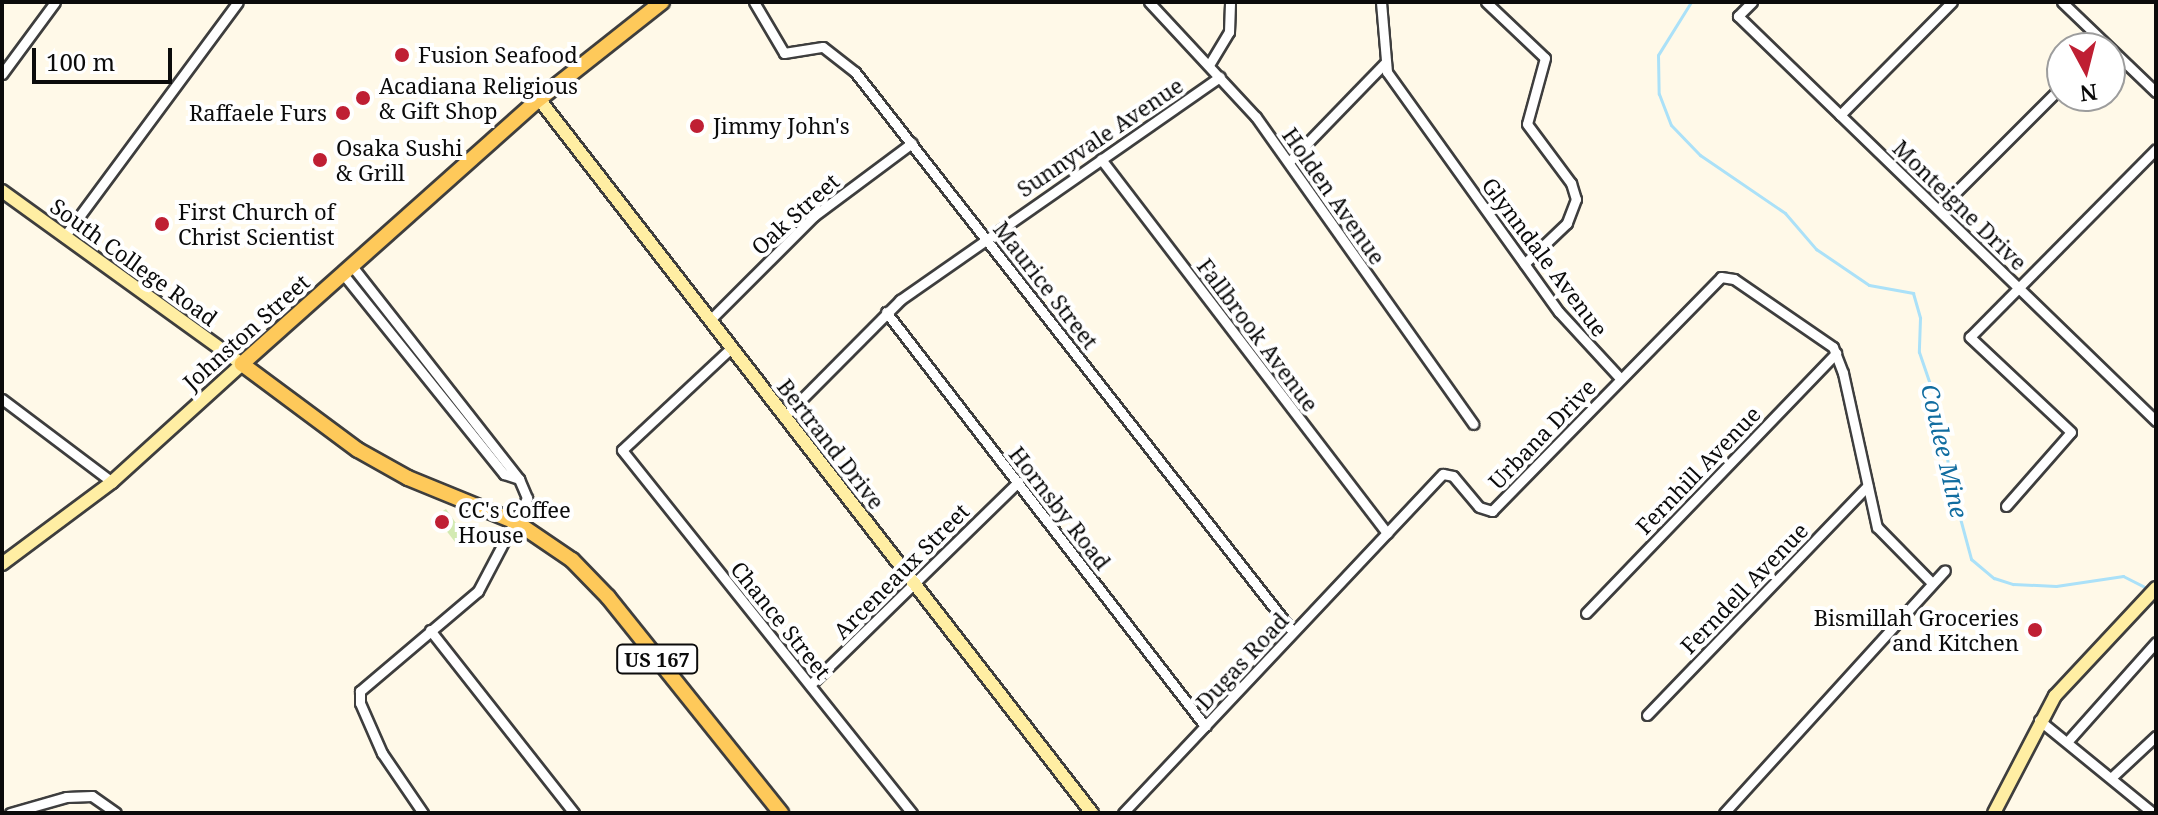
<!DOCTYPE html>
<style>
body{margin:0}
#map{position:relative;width:2158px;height:815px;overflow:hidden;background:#fff9e8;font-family:"Noto Serif",serif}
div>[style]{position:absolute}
.green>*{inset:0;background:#d3eab2}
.stream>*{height:3px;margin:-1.5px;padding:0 1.5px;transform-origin:1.5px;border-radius:1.5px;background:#abe1f8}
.roads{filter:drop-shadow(2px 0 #3e3e3e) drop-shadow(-2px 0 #3e3e3e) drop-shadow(0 2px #3e3e3e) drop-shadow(0 -2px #3e3e3e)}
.street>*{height:9px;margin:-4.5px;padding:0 4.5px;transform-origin:4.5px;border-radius:4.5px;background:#fff}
.secondary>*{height:12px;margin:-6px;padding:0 6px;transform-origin:6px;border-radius:6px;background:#ffeea3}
.primary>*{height:14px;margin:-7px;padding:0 7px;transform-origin:7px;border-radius:7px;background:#fec95a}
.dots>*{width:22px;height:22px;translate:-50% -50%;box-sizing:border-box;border:4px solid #fff;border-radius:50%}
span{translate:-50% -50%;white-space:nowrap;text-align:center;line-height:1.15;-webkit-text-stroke:8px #fff;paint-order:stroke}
.shield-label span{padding:2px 6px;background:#fff;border:2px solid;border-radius:6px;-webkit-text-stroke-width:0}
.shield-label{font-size:20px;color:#0b0b0b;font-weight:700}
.poi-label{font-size:22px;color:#0b0b0b}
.left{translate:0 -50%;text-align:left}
.right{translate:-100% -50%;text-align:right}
.street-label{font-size:22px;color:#0b0b0b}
.water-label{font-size:24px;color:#116da0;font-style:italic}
.frame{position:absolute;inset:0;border:4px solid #0b0b0b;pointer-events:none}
.north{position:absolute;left:2046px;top:32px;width:80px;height:80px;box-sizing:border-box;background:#fff;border:2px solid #9d9d9d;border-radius:50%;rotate:173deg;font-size:22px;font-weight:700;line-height:32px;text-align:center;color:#0b0b0b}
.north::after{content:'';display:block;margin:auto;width:28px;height:36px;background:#bf1f33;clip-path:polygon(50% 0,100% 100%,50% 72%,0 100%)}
.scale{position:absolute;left:32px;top:48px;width:140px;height:36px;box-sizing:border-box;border:4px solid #0b0b0b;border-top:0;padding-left:10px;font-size:24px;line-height:28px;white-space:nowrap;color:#0b0b0b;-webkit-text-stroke:6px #fff;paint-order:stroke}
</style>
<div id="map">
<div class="green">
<i style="clip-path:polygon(446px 509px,465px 536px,455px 542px,435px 516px)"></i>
</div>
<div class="stream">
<i style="left:1691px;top:2px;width:62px;rotate:121.9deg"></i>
<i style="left:1658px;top:55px;width:39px;rotate:89deg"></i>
<i style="left:1659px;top:94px;width:33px;rotate:69deg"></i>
<i style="left:1671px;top:125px;width:42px;rotate:46deg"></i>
<i style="left:1700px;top:155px;width:103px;rotate:34.3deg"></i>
<i style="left:1785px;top:213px;width:48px;rotate:49.3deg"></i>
<i style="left:1816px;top:249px;width:64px;rotate:34.2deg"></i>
<i style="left:1869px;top:285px;width:45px;rotate:10.3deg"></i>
<i style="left:1913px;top:293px;width:26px;rotate:74deg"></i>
<i style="left:1920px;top:318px;width:34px;rotate:92deg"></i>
<i style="left:1919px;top:352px;width:71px;rotate:71.1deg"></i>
<i style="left:1942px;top:419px;width:63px;rotate:82.6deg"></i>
<i style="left:1950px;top:481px;width:81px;rotate:74.9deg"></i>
<i style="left:1971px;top:559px;width:30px;rotate:40deg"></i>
<i style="left:1994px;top:578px;width:20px;rotate:18deg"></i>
<i style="left:2013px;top:584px;width:43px;rotate:2.7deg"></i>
<i style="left:2056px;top:586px;width:68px;rotate:-8.5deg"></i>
<i style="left:2123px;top:576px;width:29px;rotate:27deg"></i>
</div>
<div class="roads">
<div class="street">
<i style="left:754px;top:2px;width:59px;rotate:59.5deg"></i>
<i style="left:784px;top:53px;width:39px;rotate:-9deg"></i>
<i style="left:823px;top:47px;width:41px;rotate:38deg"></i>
<i style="left:855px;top:72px;width:711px;rotate:51.97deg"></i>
<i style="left:1149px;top:2px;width:157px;rotate:47.1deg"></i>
<i style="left:1256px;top:117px;width:376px;rotate:54.7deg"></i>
<i style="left:1381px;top:2px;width:70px;rotate:85.1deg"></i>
<i style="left:1387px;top:72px;width:295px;rotate:54.4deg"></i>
<i style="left:1559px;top:312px;width:90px;rotate:47.3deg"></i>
<i style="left:1486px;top:2px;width:81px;rotate:43.5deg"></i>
<i style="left:1545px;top:58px;width:68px;rotate:105.3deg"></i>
<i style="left:1527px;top:124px;width:74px;rotate:53.3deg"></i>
<i style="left:1571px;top:183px;width:17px;rotate:73deg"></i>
<i style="left:1576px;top:199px;width:26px;rotate:111deg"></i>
<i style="left:1567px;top:223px;width:59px;rotate:136.4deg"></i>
<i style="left:1752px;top:2px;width:20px;rotate:135deg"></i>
<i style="left:1738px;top:16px;width:582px;rotate:44.1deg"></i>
<i style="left:2062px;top:2px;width:130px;rotate:43.8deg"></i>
<i style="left:1209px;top:65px;width:39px;rotate:-59deg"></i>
<i style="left:1229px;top:32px;width:30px;rotate:-88deg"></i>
<i style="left:2px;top:74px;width:89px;rotate:-53.6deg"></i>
<i style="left:1840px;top:115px;width:159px;rotate:-45.3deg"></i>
<i style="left:1101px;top:159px;width:471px;rotate:52.6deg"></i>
<i style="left:1289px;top:162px;width:138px;rotate:-45.9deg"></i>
<i style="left:1939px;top:209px;width:174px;rotate:-45deg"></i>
<i style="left:64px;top:237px;width:292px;rotate:-53.5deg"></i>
<i style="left:352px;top:266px;width:271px;rotate:51.9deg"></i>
<i style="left:343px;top:274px;width:257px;rotate:51.2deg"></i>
<i style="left:504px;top:474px;width:16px;rotate:18deg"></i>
<i style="left:519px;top:479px;width:21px;rotate:67deg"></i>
<i style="left:527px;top:498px;width:105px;rotate:117.8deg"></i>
<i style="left:478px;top:591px;width:155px;rotate:139.7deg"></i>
<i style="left:360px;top:691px;width:12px;rotate:90deg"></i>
<i style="left:360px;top:703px;width:55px;rotate:66.3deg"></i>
<i style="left:382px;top:753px;width:73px;rotate:55.7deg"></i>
<i style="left:886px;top:312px;width:523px;rotate:52.38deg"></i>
<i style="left:710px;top:320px;width:147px;rotate:-45deg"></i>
<i style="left:814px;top:216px;width:122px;rotate:-36.7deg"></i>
<i style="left:731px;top:348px;width:149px;rotate:136.9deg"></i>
<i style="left:622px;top:450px;width:465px;rotate:51.4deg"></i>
<i style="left:2px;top:399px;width:138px;rotate:37deg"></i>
<i style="left:784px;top:417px;width:165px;rotate:-45.2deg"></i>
<i style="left:900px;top:300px;width:390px;rotate:-34.9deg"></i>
<i style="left:2006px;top:506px;width:98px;rotate:-48.7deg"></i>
<i style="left:2071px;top:432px;width:139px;rotate:-136.8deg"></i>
<i style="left:1970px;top:337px;width:264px;rotate:-45.3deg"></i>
<i style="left:1586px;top:613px;width:361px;rotate:-46.1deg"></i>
<i style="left:430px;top:630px;width:233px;rotate:51.8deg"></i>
<i style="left:810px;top:685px;width:291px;rotate:-44.3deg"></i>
<i style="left:1647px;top:715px;width:318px;rotate:-46.1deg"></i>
<i style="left:2039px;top:720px;width:147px;rotate:39.2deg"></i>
<i style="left:2067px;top:742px;width:134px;rotate:-48.3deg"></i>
<i style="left:2112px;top:777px;width:60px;rotate:-43deg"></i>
<i style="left:10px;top:813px;width:58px;rotate:-15.9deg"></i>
<i style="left:66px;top:797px;width:26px;rotate:-2deg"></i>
<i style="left:92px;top:796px;width:29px;rotate:35deg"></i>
<i style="left:1123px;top:813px;width:466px;rotate:-46.7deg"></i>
<i style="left:1443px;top:474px;width:10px;rotate:11deg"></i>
<i style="left:1453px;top:476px;width:40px;rotate:50deg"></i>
<i style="left:1479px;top:507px;width:14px;rotate:17deg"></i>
<i style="left:1492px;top:511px;width:327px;rotate:-45.6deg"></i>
<i style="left:1721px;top:277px;width:13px;rotate:9deg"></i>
<i style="left:1734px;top:279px;width:120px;rotate:34.5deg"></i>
<i style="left:1833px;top:347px;width:28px;rotate:69deg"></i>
<i style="left:1843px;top:373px;width:158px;rotate:77.6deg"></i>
<i style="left:1877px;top:527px;width:78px;rotate:45.5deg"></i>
<i style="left:1724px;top:813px;width:328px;rotate:-47.7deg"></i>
</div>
<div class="secondary">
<i style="left:539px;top:99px;width:903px;rotate:52.24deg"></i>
<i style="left:2px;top:191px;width:296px;rotate:35.8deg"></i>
<i style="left:242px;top:364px;width:176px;rotate:137.8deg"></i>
<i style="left:112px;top:482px;width:137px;rotate:143.3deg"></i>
<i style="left:1994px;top:813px;width:132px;rotate:-62.5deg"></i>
<i style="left:2055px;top:696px;width:148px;rotate:-46.9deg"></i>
</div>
<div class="primary">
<i style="left:662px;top:2px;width:157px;rotate:141.7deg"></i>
<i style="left:539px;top:99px;width:398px;rotate:138.3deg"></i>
<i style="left:242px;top:364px;width:144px;rotate:36.6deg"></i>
<i style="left:358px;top:450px;width:57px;rotate:29.2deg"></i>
<i style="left:408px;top:478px;width:117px;rotate:22.2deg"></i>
<i style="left:516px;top:522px;width:68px;rotate:34.2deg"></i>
<i style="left:572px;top:560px;width:52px;rotate:45.8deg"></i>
<i style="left:608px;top:597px;width:277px;rotate:51.3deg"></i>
</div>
</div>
<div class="dots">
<i style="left:402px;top:55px;background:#bf1f33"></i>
<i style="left:363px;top:98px;background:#bf1f33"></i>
<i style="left:343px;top:113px;background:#bf1f33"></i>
<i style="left:697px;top:126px;background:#bf1f33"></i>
<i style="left:320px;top:160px;background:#bf1f33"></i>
<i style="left:162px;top:224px;background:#bf1f33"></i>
<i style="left:442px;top:522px;background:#bf1f33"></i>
<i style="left:2035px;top:630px;background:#bf1f33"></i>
</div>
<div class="shield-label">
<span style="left:657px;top:659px">US 167</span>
</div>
<div class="poi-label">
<span class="left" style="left:418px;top:55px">Fusion Seafood</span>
<span class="left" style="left:379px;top:98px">Acadiana Religious<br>&amp; Gift Shop</span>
<span class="right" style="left:327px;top:113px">Raffaele Furs</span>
<span class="left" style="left:713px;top:126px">Jimmy John's</span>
<span class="left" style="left:336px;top:160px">Osaka Sushi<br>&amp; Grill</span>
<span class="left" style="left:178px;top:224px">First Church of<br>Christ Scientist</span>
<span class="left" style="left:458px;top:522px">CC's Coffee<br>House</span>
<span class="right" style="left:2019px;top:630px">Bismillah Groceries<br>and Kitchen</span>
</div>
<div class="street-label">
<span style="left:1100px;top:137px;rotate:-34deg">Sunnyvale Avenue</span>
<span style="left:1334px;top:196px;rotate:55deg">Holden Avenue</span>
<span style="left:1960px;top:205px;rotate:44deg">Monteigne Drive</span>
<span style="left:795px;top:214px;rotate:-42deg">Oak Street</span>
<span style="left:1545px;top:257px;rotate:53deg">Glynndale Avenue</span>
<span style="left:134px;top:262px;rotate:36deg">South College Road</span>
<span style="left:1046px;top:285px;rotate:52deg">Maurice Street</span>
<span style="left:246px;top:332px;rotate:-42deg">Johnston Street</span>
<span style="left:1258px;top:335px;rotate:53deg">Fallbrook Avenue</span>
<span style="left:1542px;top:434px;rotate:-46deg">Urbana Drive</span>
<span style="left:831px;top:444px;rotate:52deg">Bertrand Drive</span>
<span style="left:1698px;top:470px;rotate:-46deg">Fernhill Avenue</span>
<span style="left:1060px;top:508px;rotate:52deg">Hornsby Road</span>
<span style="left:901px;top:571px;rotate:-45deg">Arceneaux Street</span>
<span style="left:1744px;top:588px;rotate:-46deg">Ferndell Avenue</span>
<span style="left:781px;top:620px;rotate:51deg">Chance Street</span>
<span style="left:1242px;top:661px;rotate:-47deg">Dugas Road</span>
</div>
<div class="water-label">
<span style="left:1945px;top:451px;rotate:77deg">Coulee Mine</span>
</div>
<div class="frame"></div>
<div class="north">N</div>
<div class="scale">100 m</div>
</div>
